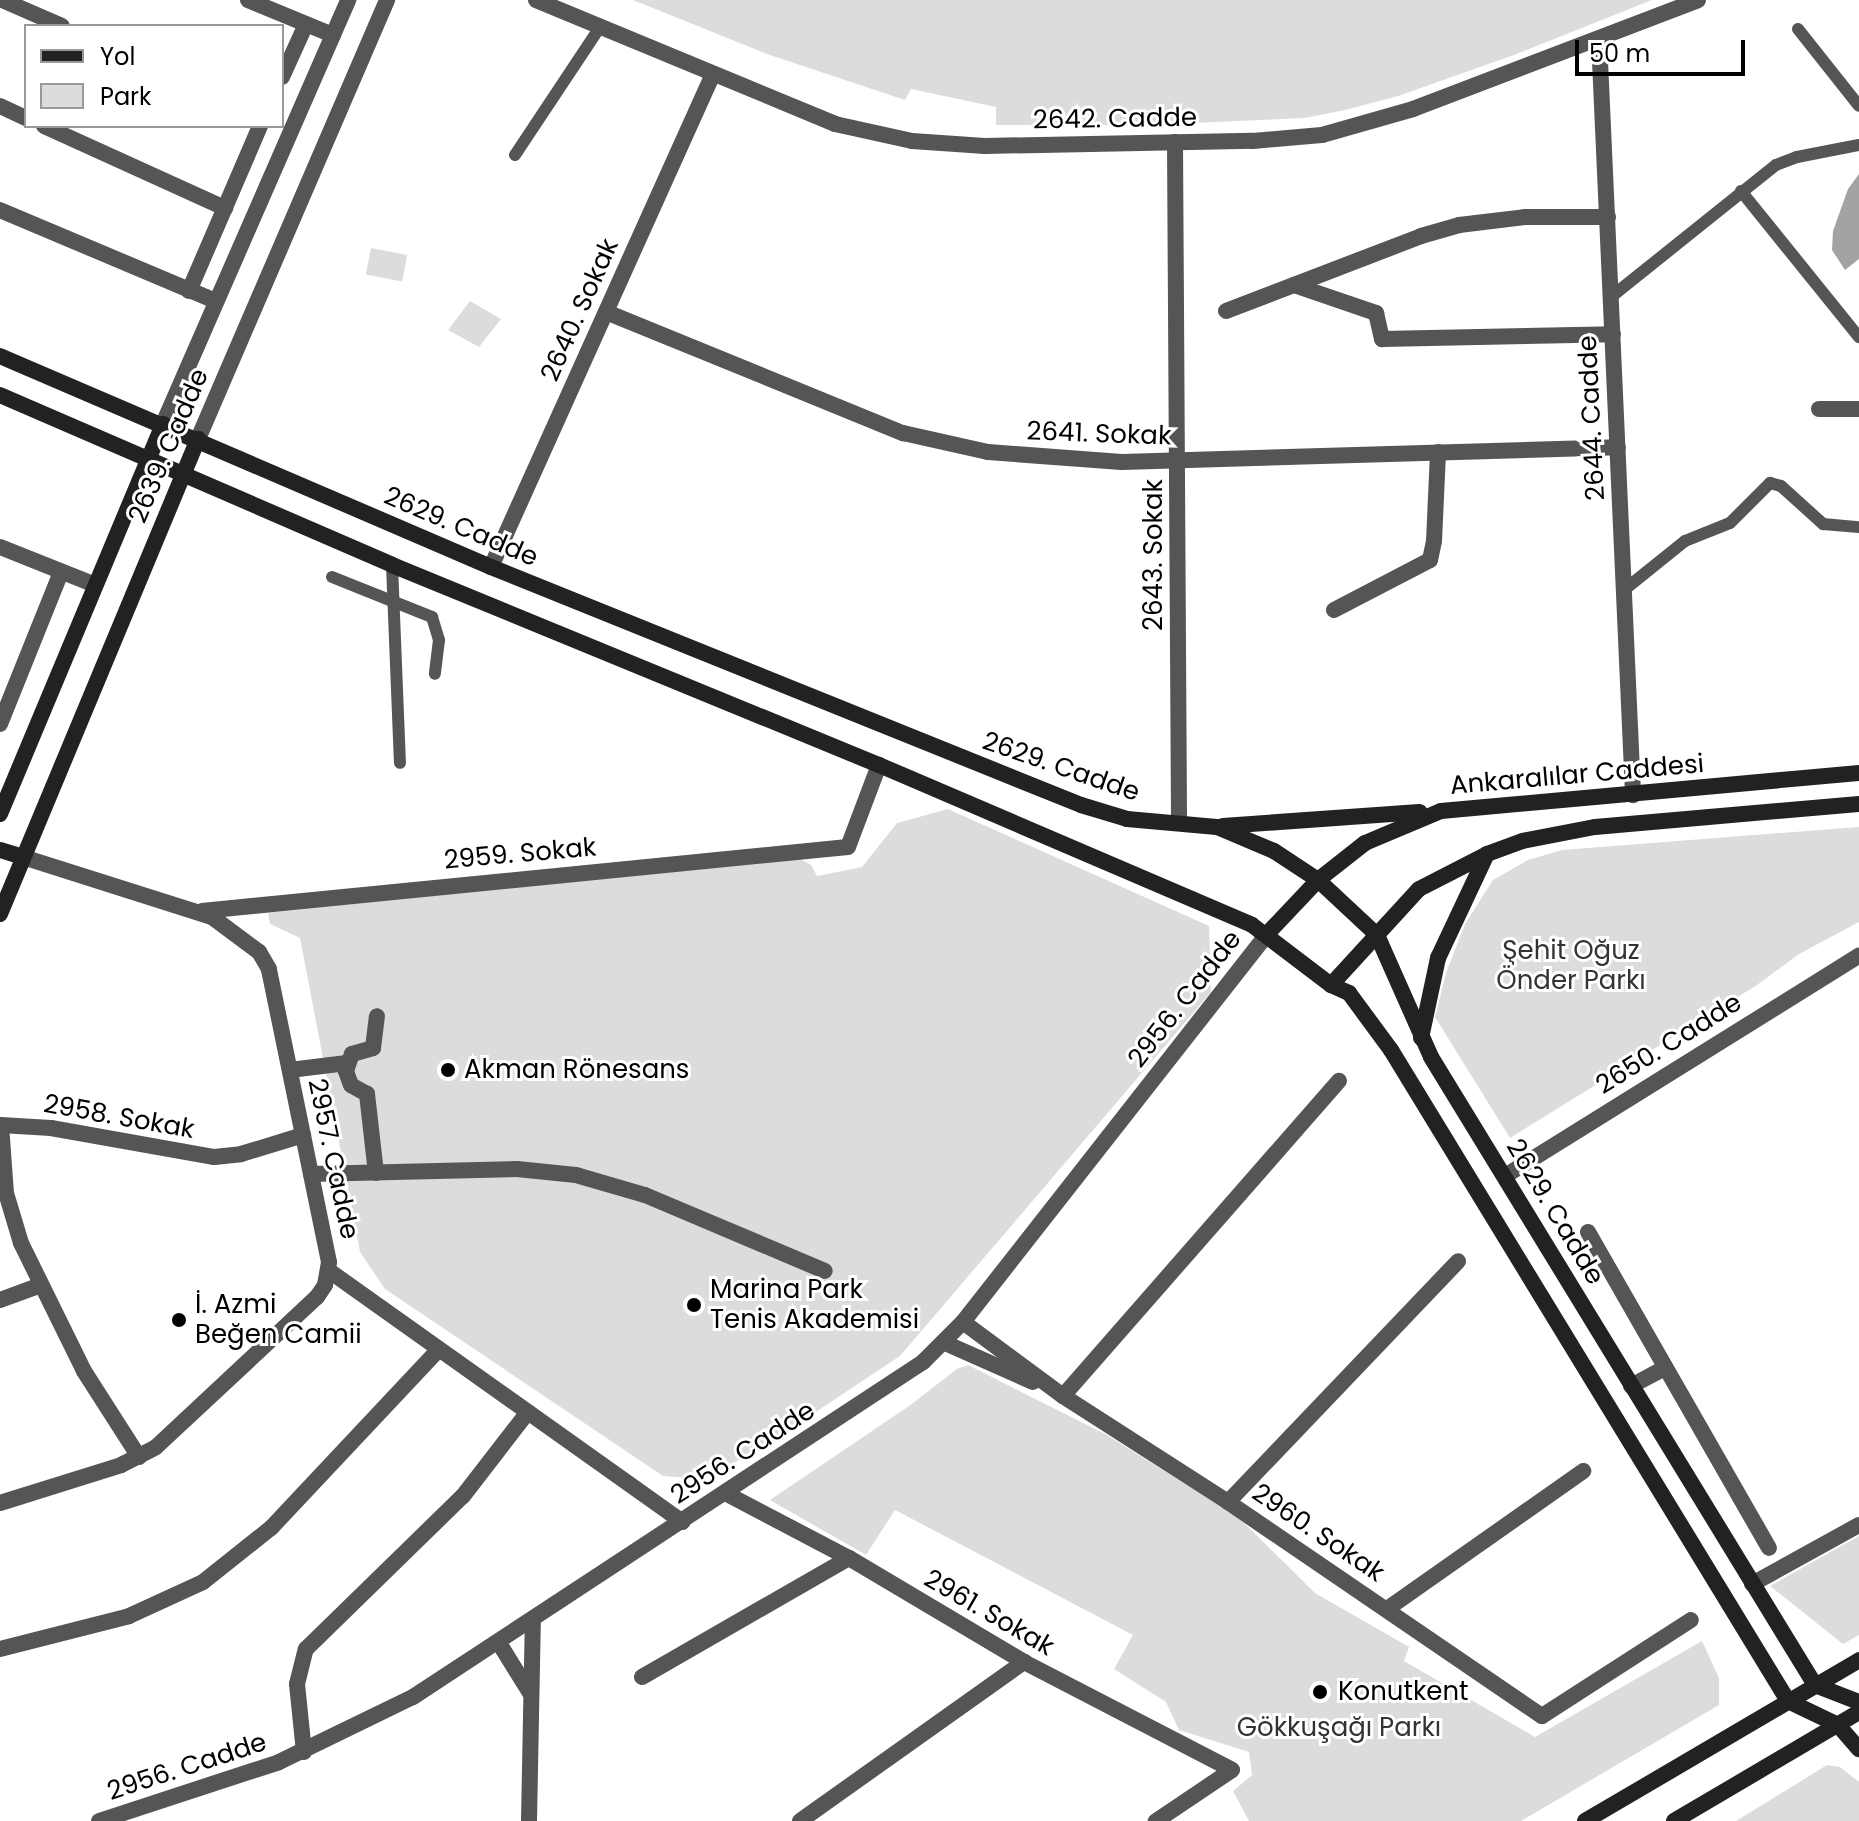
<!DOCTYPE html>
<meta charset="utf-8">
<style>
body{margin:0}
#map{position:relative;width:1859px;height:1821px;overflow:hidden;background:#fff;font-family:Poppins,sans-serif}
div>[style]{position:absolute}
.green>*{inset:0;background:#dcdcdc;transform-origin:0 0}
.water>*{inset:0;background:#a3a3a3}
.lane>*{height:12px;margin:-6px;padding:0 6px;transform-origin:6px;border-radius:6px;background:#555}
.street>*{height:16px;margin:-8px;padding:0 8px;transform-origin:8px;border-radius:8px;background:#555}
.secondary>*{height:16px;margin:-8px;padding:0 8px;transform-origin:8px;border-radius:8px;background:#222}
.dots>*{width:22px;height:22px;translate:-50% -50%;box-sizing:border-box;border:4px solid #fff;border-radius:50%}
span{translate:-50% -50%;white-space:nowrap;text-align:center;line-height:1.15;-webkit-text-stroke:6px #fff;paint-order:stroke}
.street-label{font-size:26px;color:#000}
.park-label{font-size:26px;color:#333}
.poi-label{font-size:26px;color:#000}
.left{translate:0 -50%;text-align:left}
.legend{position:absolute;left:24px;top:24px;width:260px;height:104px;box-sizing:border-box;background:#fff;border:2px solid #999;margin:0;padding:10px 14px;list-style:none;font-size:24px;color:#000}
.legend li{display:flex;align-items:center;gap:16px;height:40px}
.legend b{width:40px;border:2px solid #999}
.scale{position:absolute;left:1575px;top:40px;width:170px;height:36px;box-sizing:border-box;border:4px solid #000;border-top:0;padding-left:10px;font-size:24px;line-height:28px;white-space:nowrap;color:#000;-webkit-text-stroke:6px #fff;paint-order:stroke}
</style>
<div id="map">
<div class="green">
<i style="clip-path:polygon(633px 0,1652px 0,1514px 55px,1398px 96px,1345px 110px,1305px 118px,1148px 125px,996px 125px,996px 107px,911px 89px,905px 100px,767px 54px)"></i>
<i style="left:371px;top:248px;width:37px;height:27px;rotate:11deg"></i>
<i style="clip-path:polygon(470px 301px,501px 319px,479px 347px,448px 330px)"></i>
<i style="clip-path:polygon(948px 809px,1209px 926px,1211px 992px,900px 1356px,766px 1445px,704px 1479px,663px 1476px,385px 1289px,360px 1252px,300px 938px,270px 924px,268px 913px,797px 857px,811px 865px,817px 876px,862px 867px,897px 823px)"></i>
<i style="clip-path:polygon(1859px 827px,1859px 922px,1799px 954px,1757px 985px,1510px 1138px,1435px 1017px,1446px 973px,1465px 924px,1493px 880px,1528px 860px,1562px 850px)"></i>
<i style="clip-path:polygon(968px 1365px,1105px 1434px,1238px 1517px,1315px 1593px,1409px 1647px,1404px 1661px,1535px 1737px,1702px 1641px,1719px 1678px,1719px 1705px,1521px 1821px,1249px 1821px,1233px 1791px,1252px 1775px,1249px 1752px,1179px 1730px,1166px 1702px,1114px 1669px,1133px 1635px,895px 1510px,866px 1555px,770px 1500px,909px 1406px,957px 1369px)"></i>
<i style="clip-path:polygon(1859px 1536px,1859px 1635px,1843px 1644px,1770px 1586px)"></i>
<i style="clip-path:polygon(1827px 1765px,1840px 1767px,1859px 1782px,1859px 1821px,1736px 1821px)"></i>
</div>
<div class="water">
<i style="clip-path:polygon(1859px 174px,1859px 259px,1845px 270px,1832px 250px,1833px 231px,1848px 189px)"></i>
</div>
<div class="lane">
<i style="left:1798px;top:29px;width:98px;rotate:51.6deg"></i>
<i style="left:515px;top:155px;width:154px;rotate:-56.4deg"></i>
<i style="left:1741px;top:191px;width:188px;rotate:51.1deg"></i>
<i style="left:1611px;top:297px;width:211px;rotate:-38.7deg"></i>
<i style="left:1776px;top:165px;width:22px;rotate:-21deg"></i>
<i style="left:1797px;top:157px;width:63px;rotate:-11deg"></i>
<i style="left:392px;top:565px;width:198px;rotate:87.7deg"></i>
<i style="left:332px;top:577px;width:108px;rotate:21.8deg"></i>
<i style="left:432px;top:617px;width:24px;rotate:73deg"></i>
<i style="left:439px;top:640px;width:34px;rotate:97deg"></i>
<i style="left:1624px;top:590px;width:78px;rotate:-38.8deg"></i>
<i style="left:1685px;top:541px;width:48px;rotate:-21.8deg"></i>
<i style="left:1730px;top:523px;width:57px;rotate:-45deg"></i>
<i style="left:1770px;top:483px;width:11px;rotate:15deg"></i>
<i style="left:1781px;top:486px;width:57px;rotate:42.1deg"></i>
<i style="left:1823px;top:524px;width:36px;rotate:5deg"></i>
</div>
<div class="street">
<i style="left:2px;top:0;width:65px;rotate:23.4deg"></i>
<i style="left:248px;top:0;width:92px;rotate:22.4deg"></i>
<i style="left:536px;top:0;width:324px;rotate:22.5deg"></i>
<i style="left:835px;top:124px;width:79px;rotate:12.4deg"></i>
<i style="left:912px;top:141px;width:73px;rotate:3.9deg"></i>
<i style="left:985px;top:146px;width:268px;rotate:-1.1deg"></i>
<i style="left:1253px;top:141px;width:69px;rotate:-5deg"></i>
<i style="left:1322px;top:135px;width:95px;rotate:-15.9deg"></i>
<i style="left:1413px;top:109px;width:305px;rotate:-20.9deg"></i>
<i style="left:1599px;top:39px;width:757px;rotate:87.42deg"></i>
<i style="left:282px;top:77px;width:58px;rotate:-65.6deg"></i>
<i style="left:0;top:106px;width:29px;rotate:25deg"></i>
<i style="left:44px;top:126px;width:199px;rotate:24.4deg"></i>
<i style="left:1175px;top:142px;width:681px;rotate:89.66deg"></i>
<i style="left:0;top:210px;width:233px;rotate:22.9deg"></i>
<i style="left:1294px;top:285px;width:87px;rotate:18.9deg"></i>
<i style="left:1376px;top:313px;width:27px;rotate:77deg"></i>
<i style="left:1382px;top:339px;width:231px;rotate:-1.2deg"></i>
<i style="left:189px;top:291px;width:180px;rotate:-66.7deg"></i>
<i style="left:1226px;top:311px;width:209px;rotate:-21deg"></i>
<i style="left:1421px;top:236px;width:40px;rotate:-16deg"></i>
<i style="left:1459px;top:225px;width:66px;rotate:-6.9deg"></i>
<i style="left:1525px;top:217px;width:83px"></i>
<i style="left:606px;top:312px;width:321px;rotate:22.2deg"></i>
<i style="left:903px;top:433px;width:87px;rotate:12.6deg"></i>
<i style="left:988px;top:452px;width:134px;rotate:4.3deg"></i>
<i style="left:1122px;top:462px;width:496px;rotate:-1.7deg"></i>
<i style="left:1819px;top:409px;width:40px"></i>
<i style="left:163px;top:424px;width:463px;rotate:-66.4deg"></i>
<i style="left:198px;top:439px;width:478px;rotate:-66.7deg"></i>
<i style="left:0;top:547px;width:100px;rotate:21.7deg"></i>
<i style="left:491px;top:567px;width:541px;rotate:-65.76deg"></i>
<i style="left:1334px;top:610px;width:108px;rotate:-27.5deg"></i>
<i style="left:1430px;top:560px;width:19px;rotate:-78deg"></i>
<i style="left:1434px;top:541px;width:89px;rotate:-87.4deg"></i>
<i style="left:0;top:724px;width:164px;rotate:-68.1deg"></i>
<i style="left:202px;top:911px;width:649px;rotate:-5.66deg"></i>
<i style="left:848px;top:847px;width:88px;rotate:-69.3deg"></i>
<i style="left:290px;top:1070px;width:57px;rotate:-7deg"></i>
<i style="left:376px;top:1173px;width:80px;rotate:-96.5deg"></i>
<i style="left:367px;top:1094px;width:18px;rotate:-151deg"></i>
<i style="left:351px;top:1085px;width:15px;rotate:-110deg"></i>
<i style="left:346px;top:1071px;width:18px;rotate:-71deg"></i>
<i style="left:352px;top:1054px;width:22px;rotate:-16deg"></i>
<i style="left:373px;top:1048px;width:32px;rotate:-83deg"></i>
<i style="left:311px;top:1174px;width:206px;rotate:-1.4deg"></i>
<i style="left:517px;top:1169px;width:59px;rotate:5.8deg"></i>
<i style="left:576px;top:1175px;width:72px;rotate:16.2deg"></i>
<i style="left:645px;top:1195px;width:195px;rotate:22.9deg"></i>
<i style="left:1505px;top:1176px;width:417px;rotate:-31.9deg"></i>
<i style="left:1588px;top:1232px;width:364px;rotate:60.2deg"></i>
<i style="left:328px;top:1270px;width:435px;rotate:35.4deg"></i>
<i style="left:0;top:1300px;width:44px;rotate:-20.1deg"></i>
<i style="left:963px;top:1322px;width:124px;rotate:36.5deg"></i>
<i style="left:1063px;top:1396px;width:196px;rotate:32.7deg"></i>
<i style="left:1228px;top:1502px;width:380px;rotate:34.3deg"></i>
<i style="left:1542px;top:1716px;width:177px;rotate:-32.8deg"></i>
<i style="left:945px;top:1343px;width:96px;rotate:23.9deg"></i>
<i style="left:1631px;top:1386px;width:38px;rotate:-28deg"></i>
<i style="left:1063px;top:1396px;width:419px;rotate:-48.8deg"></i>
<i style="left:139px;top:1457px;width:102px;rotate:-122.6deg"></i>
<i style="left:84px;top:1371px;width:143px;rotate:-116.2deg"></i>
<i style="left:21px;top:1243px;width:52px;rotate:-106.7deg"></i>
<i style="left:6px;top:1193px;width:68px;rotate:-94.2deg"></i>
<i style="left:1px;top:1125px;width:50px;rotate:3.4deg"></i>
<i style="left:51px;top:1128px;width:166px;rotate:10.1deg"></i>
<i style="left:214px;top:1157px;width:27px;rotate:-6deg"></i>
<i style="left:241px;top:1154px;width:65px;rotate:-17deg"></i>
<i style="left:725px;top:1493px;width:140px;rotate:27.7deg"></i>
<i style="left:849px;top:1558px;width:204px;rotate:30.7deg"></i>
<i style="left:1024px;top:1662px;width:234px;rotate:27.4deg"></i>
<i style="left:1232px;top:1770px;width:92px;rotate:146.1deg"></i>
<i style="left:1228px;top:1502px;width:333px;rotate:-46.3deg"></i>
<i style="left:0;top:1503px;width:127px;rotate:-17.4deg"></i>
<i style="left:121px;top:1465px;width:39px;rotate:-27deg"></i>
<i style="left:156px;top:1447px;width:220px;rotate:-43deg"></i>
<i style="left:317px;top:1297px;width:14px;rotate:-56deg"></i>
<i style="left:325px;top:1285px;width:23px;rotate:-80deg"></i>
<i style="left:329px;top:1262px;width:299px;rotate:-101.6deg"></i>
<i style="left:269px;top:969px;width:20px;rotate:-120deg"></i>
<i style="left:259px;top:952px;width:59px;rotate:-143.3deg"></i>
<i style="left:212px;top:917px;width:198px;rotate:-162.4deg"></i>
<i style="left:1752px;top:1584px;width:122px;rotate:-28.9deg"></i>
<i style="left:1387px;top:1609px;width:240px;rotate:-35.1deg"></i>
<i style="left:499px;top:1643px;width:59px;rotate:58.2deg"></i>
<i style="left:0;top:1649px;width:133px;rotate:-14.3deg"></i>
<i style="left:129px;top:1616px;width:81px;rotate:-24.7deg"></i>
<i style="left:203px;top:1582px;width:87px;rotate:-38.5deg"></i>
<i style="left:271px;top:1528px;width:245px;rotate:-46.8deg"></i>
<i style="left:642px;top:1677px;width:239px;rotate:-29.9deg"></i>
<i style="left:304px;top:1752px;width:68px;rotate:-95.9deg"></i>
<i style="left:297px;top:1684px;width:36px;rotate:-76deg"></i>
<i style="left:306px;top:1649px;width:219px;rotate:-44.3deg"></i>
<i style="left:463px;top:1496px;width:106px;rotate:-52.3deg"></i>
<i style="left:99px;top:1821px;width:189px;rotate:-18.1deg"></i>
<i style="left:279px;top:1762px;width:149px;rotate:-25.9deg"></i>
<i style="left:413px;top:1697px;width:610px;rotate:-33.3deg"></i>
<i style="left:923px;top:1362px;width:57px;rotate:-45deg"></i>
<i style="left:963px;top:1322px;width:493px;rotate:-51.9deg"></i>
<i style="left:529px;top:1821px;width:200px;rotate:-88.9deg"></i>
<i style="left:800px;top:1821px;width:275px;rotate:-35.4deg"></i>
</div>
<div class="secondary">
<i style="left:0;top:356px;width:534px;rotate:23.25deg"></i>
<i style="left:491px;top:567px;width:636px;rotate:21.97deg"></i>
<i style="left:1081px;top:805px;width:48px;rotate:16.9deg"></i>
<i style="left:1127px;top:819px;width:90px;rotate:5.1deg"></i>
<i style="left:1217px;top:827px;width:62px;rotate:22.8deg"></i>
<i style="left:1274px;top:851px;width:53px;rotate:33.4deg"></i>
<i style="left:1318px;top:880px;width:81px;rotate:43deg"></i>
<i style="left:1377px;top:935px;width:133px;rotate:66.1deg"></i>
<i style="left:1431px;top:1057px;width:736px;rotate:58.56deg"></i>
<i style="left:1815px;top:1685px;width:47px;rotate:21.1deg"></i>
<i style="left:0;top:395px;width:427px;rotate:23.4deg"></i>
<i style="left:392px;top:565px;width:526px;rotate:22.33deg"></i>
<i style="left:879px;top:765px;width:406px;rotate:23.2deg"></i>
<i style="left:1252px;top:925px;width:99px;rotate:37.2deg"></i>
<i style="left:1331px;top:985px;width:20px;rotate:24deg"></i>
<i style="left:1349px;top:993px;width:71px;rotate:53.6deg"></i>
<i style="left:1391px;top:1050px;width:763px;rotate:58.62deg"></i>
<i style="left:0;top:814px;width:423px;rotate:-67.3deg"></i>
<i style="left:1223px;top:826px;width:197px;rotate:-4.1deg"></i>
<i style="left:0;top:850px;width:24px;rotate:17deg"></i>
<i style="left:0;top:914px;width:515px;rotate:-67.37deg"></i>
<i style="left:1267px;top:934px;width:74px;rotate:-46.6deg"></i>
<i style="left:1318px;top:880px;width:60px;rotate:-38.2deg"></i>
<i style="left:1365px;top:843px;width:82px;rotate:-22.8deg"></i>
<i style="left:1441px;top:811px;width:420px;rotate:-5.2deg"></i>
<i style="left:1331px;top:985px;width:130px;rotate:-47.5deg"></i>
<i style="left:1419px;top:889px;width:76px;rotate:-27.2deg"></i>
<i style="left:1487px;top:854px;width:37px;rotate:-20deg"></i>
<i style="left:1522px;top:841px;width:74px;rotate:-10.9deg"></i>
<i style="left:1595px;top:827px;width:265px;rotate:-5deg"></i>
<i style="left:1421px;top:1038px;width:82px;rotate:-78deg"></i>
<i style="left:1438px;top:958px;width:115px;rotate:-64.8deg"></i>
<i style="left:1788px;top:1701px;width:55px;rotate:25.6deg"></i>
<i style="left:1838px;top:1725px;width:32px;rotate:49deg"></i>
<i style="left:1585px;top:1821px;width:318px;rotate:-30.4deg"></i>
<i style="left:1674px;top:1821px;width:215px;rotate:-30.5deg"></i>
</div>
<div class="dots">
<i style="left:448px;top:1070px;background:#000"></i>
<i style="left:694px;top:1305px;background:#000"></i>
<i style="left:179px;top:1320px;background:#000"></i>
<i style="left:1320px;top:1692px;background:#000"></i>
</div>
<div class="street-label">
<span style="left:1115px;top:119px;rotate:-1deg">2642. Cadde</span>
<span style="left:580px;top:310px;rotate:-66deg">2640. Sokak</span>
<span style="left:1592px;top:418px;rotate:-93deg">2644. Cadde</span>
<span style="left:1099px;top:434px;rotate:2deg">2641. Sokak</span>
<span style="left:169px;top:446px;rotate:-67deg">2639. Cadde</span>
<span style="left:461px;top:527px;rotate:23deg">2629. Cadde</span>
<span style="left:1154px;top:555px;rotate:-90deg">2643. Sokak</span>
<span style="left:1061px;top:767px;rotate:19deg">2629. Cadde</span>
<span style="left:1577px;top:775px;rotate:-5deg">Ankaralılar Caddesi</span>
<span style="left:520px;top:854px;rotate:-5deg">2959. Sokak</span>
<span style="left:1185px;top:999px;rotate:-52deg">2956. Cadde</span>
<span style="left:1669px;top:1044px;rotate:-32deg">2650. Cadde</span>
<span style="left:119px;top:1117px;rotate:10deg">2958. Sokak</span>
<span style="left:333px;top:1159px;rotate:78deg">2957. Cadde</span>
<span style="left:1555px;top:1212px;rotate:59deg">2629. Cadde</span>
<span style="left:743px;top:1453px;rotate:-33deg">2956. Cadde</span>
<span style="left:1318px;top:1533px;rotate:34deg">2960. Sokak</span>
<span style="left:989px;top:1613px;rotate:30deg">2961. Sokak</span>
<span style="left:187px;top:1767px;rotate:-18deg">2956. Cadde</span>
</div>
<div class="park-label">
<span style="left:1571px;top:966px">Şehit Oğuz<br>Önder Parkı</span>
<span style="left:1339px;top:1728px">Gökkuşağı Parkı</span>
</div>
<div class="poi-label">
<span class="left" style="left:464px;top:1070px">Akman Rönesans</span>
<span class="left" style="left:710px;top:1305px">Marina Park<br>Tenis Akademisi</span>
<span class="left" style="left:195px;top:1320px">İ. Azmi<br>Beğen Camii</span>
<span class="left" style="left:1338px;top:1692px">Konutkent</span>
</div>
<ul class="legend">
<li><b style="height:10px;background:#222"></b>Yol</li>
<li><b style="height:22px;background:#dcdcdc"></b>Park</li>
</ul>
<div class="scale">50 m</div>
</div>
